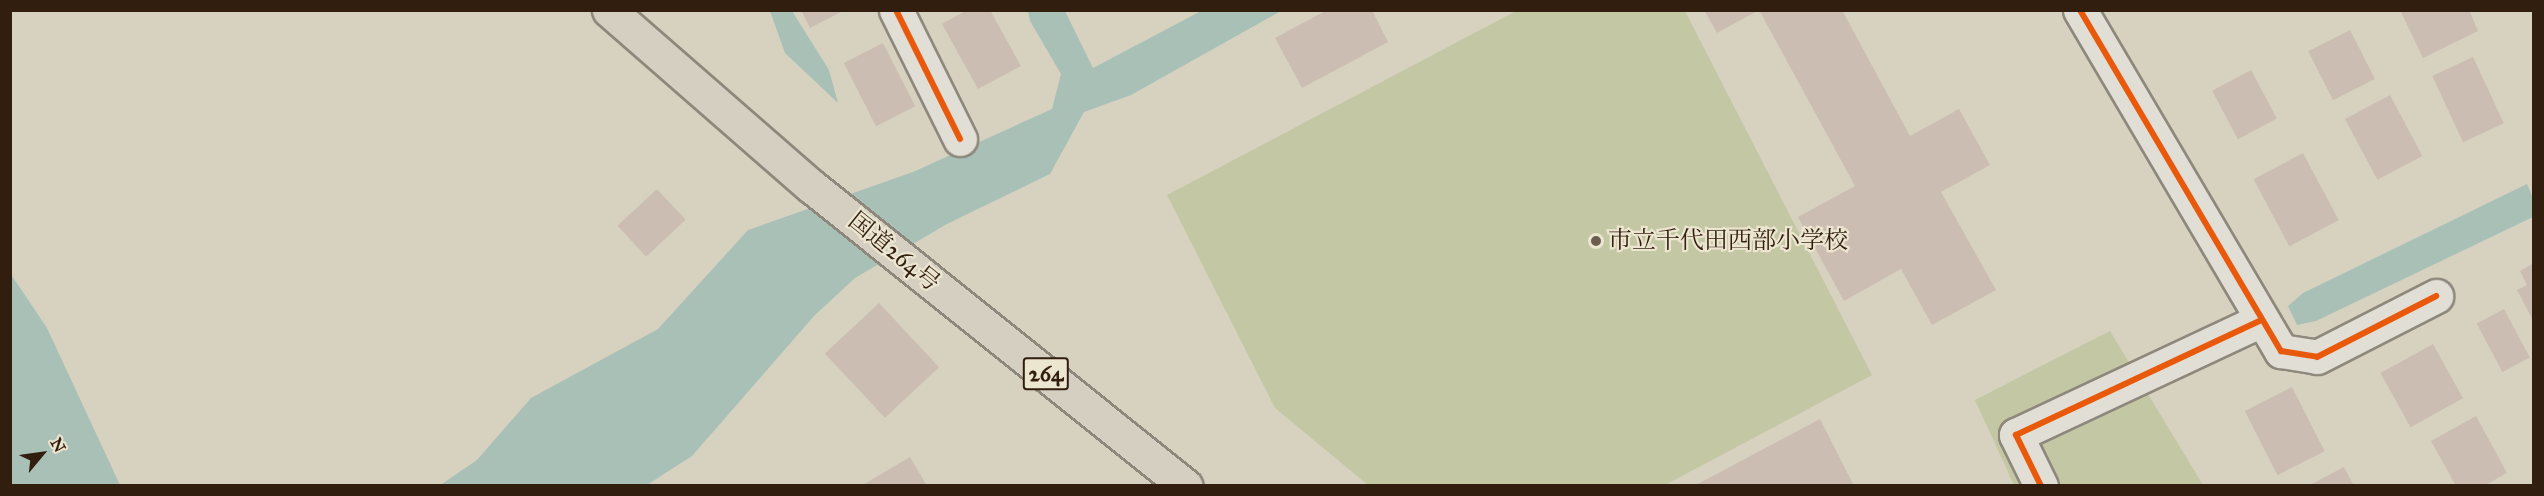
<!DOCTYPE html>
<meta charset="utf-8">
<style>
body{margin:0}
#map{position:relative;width:2544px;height:496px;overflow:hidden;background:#d7d2c0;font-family:"IM FELL Great Primer","Noto Serif JP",serif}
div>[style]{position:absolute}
.green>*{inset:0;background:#c3c7a4}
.water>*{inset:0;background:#a9c0b7}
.building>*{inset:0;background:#cbbdb2;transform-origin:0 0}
.roads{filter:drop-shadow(2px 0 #8e887c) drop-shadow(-2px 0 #8e887c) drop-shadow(0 2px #8e887c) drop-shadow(0 -2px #8e887c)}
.street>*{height:33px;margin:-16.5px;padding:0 16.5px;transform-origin:16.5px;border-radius:16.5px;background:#e1ded5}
.highway>*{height:33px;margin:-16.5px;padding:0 16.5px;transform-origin:16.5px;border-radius:16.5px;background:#d4cfc1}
.cycleway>*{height:6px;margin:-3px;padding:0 3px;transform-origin:3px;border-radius:3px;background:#e8590c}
.dots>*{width:16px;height:16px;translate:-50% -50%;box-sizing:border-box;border:3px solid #ece5d0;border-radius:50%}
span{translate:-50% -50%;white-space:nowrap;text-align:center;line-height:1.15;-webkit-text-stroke:4.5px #ece5d0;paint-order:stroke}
.shield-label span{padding:2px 4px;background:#ece5d0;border:2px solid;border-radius:4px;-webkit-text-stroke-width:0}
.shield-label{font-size:22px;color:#321e0f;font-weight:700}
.poi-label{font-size:24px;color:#321e0f}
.left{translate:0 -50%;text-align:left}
.street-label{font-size:24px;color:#321e0f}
.frame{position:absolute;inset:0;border:12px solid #321e0f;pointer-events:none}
.north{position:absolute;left:12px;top:424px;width:60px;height:60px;-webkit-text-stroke:4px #ece5d0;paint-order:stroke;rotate:61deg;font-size:16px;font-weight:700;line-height:24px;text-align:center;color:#321e0f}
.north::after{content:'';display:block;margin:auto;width:21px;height:27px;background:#321e0f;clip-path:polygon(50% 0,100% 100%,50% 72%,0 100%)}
</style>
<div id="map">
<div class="green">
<i style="clip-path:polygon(1516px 11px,1685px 11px,1872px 375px,1665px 485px,1368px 485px,1275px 408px,1167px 195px)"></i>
<i style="clip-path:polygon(2110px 331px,2203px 485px,2014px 485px,1975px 400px)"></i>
</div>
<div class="water">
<i style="clip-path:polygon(770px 11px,792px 11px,829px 70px,838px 103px,785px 53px)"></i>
<i style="clip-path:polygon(1028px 11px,1065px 11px,1093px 68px,1201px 11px,1281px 11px,1131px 95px,1084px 112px,1050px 174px,947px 224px,855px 278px,814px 316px,692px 456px,647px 485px,439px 486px,477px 460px,531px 398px,658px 329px,748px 230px,913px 172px,1052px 109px,1061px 74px,1030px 21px)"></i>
<i style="clip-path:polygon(2527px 184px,2533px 198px,2533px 217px,2316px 321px,2297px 325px,2288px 306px,2303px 293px)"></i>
<i style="clip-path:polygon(10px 273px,47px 328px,120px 485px,11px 485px)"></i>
</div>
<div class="building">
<i style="clip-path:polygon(801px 10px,845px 10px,810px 28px)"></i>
<i style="clip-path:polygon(967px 10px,990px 10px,1021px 66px,978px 89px,942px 24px)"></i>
<i style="clip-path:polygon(1327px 10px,1372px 10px,1388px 42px,1302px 88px,1275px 38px)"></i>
<i style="clip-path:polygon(1704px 10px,1759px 10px,1717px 33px)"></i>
<i style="clip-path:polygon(1759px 10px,1842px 10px,1910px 136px,1959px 109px,1990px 165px,1941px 192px,1996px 290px,1932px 325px,1901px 269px,1844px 301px,1798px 217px,1855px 186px)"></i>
<i style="clip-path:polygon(2400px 10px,2469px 10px,2478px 31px,2423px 58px)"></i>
<i style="left:2350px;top:30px;width:55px;height:47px;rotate:63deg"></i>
<i style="left:883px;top:43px;width:71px;height:44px;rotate:63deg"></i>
<i style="left:2473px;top:57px;width:73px;height:45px;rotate:65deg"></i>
<i style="left:2251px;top:70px;width:55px;height:44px;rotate:62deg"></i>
<i style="left:2390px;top:95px;width:69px;height:51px;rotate:62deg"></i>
<i style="left:2303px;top:153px;width:76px;height:56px;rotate:62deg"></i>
<i style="left:657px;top:189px;width:42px;height:54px;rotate:47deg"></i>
<i style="clip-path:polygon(2534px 263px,2534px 322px,2517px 290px,2527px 285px,2520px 271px)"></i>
<i style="left:879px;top:303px;width:88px;height:74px;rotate:47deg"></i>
<i style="left:2504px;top:309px;width:55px;height:31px;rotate:62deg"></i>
<i style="left:2433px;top:344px;width:62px;height:60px;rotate:61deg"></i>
<i style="left:2292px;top:387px;width:72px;height:53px;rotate:63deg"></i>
<i style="clip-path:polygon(2476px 416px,2507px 473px,2484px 486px,2456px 486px,2431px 441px)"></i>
<i style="clip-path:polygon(1820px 419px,1854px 486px,1694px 486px)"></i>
<i style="clip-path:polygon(910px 457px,927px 486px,861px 486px)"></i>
<i style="clip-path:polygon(2344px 467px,2354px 486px,2308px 486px)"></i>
</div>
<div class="roads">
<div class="street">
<i style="left:896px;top:10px;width:144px;rotate:63.6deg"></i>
<i style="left:2080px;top:10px;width:396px;rotate:59.5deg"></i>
<i style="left:2281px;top:351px;width:36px;rotate:9deg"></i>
<i style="left:2317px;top:357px;width:134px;rotate:-27.1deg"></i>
<i style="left:2041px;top:486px;width:57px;rotate:-116.1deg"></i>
<i style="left:2016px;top:435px;width:271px;rotate:-25.1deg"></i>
</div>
<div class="highway">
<i style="left:609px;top:10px;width:268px;rotate:41.1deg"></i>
<i style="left:811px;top:186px;width:480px;rotate:38.7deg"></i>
</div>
</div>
<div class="cycleway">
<i style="left:896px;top:10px;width:144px;rotate:63.6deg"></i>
<i style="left:2080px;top:10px;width:396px;rotate:59.5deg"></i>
<i style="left:2281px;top:351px;width:36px;rotate:9deg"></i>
<i style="left:2317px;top:357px;width:134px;rotate:-27.1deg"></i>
<i style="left:2041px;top:486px;width:57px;rotate:-116.1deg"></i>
<i style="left:2016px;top:435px;width:271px;rotate:-25.1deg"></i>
</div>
<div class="dots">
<i style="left:1596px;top:241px;background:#6c5d4d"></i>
</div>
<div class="shield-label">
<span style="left:1046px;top:374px">264</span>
</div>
<div class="poi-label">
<span class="left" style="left:1608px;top:241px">市立千代田西部小学校</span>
</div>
<div class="street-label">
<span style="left:894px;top:252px;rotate:39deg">国道264号</span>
</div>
<div class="frame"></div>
<div class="north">N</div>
</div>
